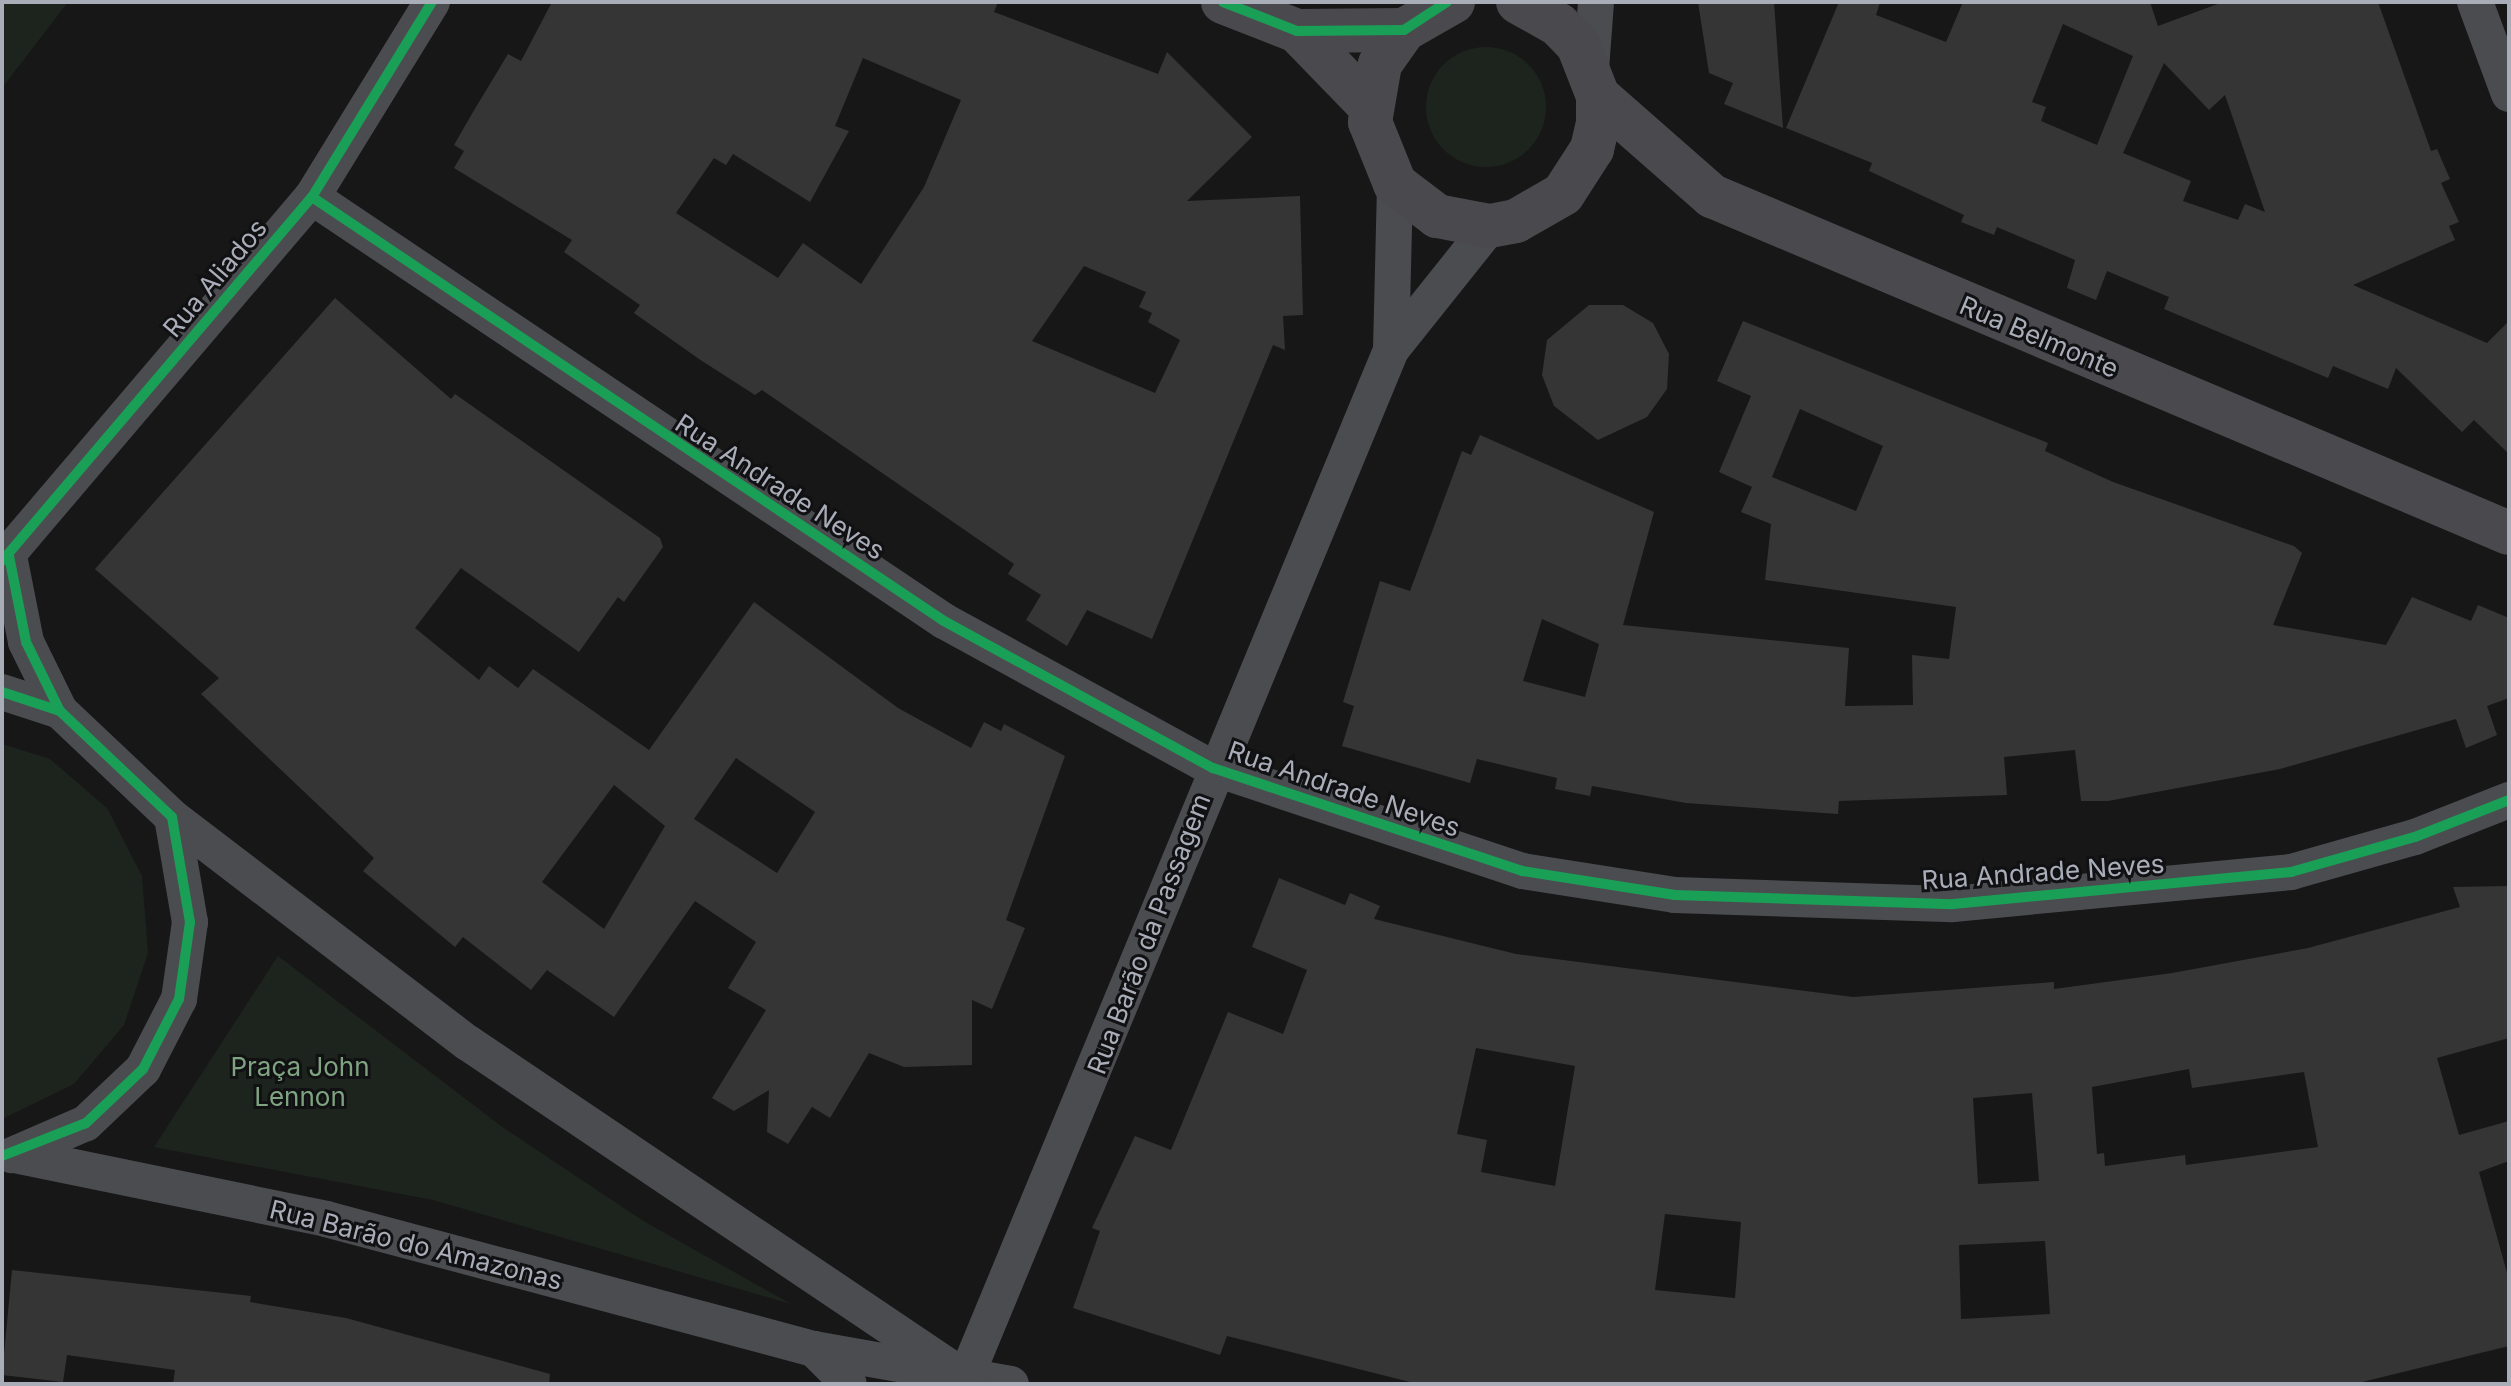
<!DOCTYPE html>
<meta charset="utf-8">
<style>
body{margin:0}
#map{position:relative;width:2511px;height:1386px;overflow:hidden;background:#171717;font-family:Inter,sans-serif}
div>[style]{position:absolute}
.green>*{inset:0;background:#1d241e}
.round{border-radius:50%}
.building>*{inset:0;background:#353536}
.street>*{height:36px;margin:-18px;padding:0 18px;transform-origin:18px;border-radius:18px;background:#4b4c50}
.secondary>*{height:44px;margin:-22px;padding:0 22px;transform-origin:22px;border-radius:22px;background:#4a4a4e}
.cycleway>*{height:10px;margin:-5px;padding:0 5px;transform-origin:5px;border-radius:5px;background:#1a9f57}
span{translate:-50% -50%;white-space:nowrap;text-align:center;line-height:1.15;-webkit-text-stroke:6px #111113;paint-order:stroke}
.street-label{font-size:26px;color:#a8adb8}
.park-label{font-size:26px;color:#7fa381}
.frame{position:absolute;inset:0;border:4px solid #a8adb8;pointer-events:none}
</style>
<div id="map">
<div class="green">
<i style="clip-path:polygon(2px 2px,68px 2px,2px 88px)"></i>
<i class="round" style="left:1426px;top:47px;width:120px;height:120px"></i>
<i style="clip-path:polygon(2px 744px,50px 759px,107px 808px,142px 876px,148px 953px,124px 1025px,74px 1084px,2px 1119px)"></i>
<i style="clip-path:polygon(278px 956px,501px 1126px,645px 1222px,791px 1304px,433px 1200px,154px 1147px)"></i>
</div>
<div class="building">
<i style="clip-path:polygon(evenodd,552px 2px,998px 2px,994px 12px,1158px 74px,1167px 52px,1252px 137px,1187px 201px,1300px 196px,1303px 315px,1283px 316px,1285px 350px,1273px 345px,1152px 639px,1087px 610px,1067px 646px,1026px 620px,1041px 595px,1008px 574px,1014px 564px,762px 390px,755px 395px,699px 359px,634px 313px,640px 305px,564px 252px,572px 240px,454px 168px,464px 151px,454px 145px,473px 112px,508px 54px,521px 61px,552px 2px,863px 58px,961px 100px,924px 187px,861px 284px,803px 243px,778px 278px,676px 213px,714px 158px,726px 165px,733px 154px,810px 202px,849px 131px,835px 126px,863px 58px,552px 2px,1084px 266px,1146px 292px,1139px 307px,1152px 313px,1148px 322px,1180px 340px,1155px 393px,1032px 341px,1084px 266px)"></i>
<i style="clip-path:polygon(1698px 2px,1774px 2px,1783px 128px,1724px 104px,1733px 83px,1709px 73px)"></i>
<i style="clip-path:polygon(evenodd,1839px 2px,1880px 2px,1876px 15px,1946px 42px,1963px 2px,2150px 2px,2158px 26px,2223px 2px,2378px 2px,2431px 151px,2437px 149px,2450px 179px,2441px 183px,2459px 222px,2449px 226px,2455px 240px,2353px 285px,2487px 343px,2509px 321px,2509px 454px,2474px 420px,2462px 432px,2396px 368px,2388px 389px,2333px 366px,2328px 378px,2164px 309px,2169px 297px,2107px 271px,2096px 300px,2067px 288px,2075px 260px,1997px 227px,1994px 235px,1961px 222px,1964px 215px,1869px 171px,1872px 163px,1786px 128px,1839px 2px,2063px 24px,2133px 56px,2097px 145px,2041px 121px,2046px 107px,2032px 102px,2063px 24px,1839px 2px,2164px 63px,2209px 110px,2225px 95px,2265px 212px,2245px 204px,2238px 220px,2183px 201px,2191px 181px,2123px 153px,2164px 63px)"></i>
<i style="clip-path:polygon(evenodd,335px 298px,451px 399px,455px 394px,660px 538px,663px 547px,624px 602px,618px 597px,579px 652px,461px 568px,415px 628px,479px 680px,489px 666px,518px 688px,533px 669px,649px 750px,754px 602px,898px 708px,971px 748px,984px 722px,1001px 731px,1004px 724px,1065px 756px,1006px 920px,1025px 928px,992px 1009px,972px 1000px,972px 1065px,904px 1067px,869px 1053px,830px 1118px,812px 1107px,788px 1144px,767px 1132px,769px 1090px,734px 1111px,712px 1098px,766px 1010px,728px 988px,756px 942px,695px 901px,614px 1017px,547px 970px,531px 990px,463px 937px,455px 947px,363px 871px,374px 858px,201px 694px,219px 678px,95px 569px,335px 298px,736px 758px,815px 812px,777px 873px,694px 819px,736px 758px,335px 298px,614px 785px,665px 826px,604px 929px,542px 882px,614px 785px)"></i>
<i style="clip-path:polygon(1589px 305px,1623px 305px,1653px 323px,1669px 354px,1667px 389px,1647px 417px,1598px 440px,1554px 406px,1542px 375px,1547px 340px)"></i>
<i style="clip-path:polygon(evenodd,1743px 321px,2048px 443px,2045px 451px,2113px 482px,2294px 546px,2302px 553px,2273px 625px,2386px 645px,2412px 597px,2471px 621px,2478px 605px,2509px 618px,2509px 698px,2487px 706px,2497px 735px,2466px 748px,2456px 719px,2280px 769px,2108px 801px,2081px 801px,2075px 750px,2004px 757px,2007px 795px,1839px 801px,1838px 814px,1686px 803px,1592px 786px,1590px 796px,1555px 789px,1557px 778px,1477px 759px,1470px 783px,1342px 746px,1354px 706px,1343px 702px,1380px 581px,1410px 591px,1462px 451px,1471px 455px,1480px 435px,1654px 512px,1623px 625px,1849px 648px,1845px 706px,1913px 705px,1912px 655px,1949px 659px,1956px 607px,1765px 580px,1771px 524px,1741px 512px,1752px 487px,1719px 472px,1751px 396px,1717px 381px,1743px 321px,1800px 409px,1883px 446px,1856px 511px,1772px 477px,1800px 409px,1743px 321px,1542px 619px,1599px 644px,1585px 697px,1523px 681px,1542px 619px)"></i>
<i style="clip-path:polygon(evenodd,1279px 878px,1345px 905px,1350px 893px,1380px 906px,1374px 919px,1516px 954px,1853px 997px,2054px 982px,2054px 989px,2172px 973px,2308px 948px,2460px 907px,2453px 887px,2509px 886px,2509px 1038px,2437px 1058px,2459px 1135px,2509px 1121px,2509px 1161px,2479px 1172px,2509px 1280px,2509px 1346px,2354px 1384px,1418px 1384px,1227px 1336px,1220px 1355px,1073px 1308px,1100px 1231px,1092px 1228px,1135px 1136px,1171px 1150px,1228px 1012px,1283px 1034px,1307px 970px,1252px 947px,1279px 878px,1476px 1048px,1575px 1066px,1555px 1186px,1481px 1172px,1487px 1140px,1457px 1134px,1476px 1048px,1279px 878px,2189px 1069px,2192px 1088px,2304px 1072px,2318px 1147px,2186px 1165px,2185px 1155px,2105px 1166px,2104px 1153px,2097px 1154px,2092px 1087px,2189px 1069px,1279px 878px,2032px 1093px,2039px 1181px,1978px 1184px,1973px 1098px,2032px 1093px,1279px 878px,1665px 1214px,1741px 1222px,1735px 1298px,1655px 1290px,1665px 1214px,1279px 878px,2045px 1241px,2050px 1314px,1961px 1319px,1959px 1245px,2045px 1241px)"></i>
<i style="clip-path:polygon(12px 1270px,251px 1296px,250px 1302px,346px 1318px,550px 1374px,549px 1384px,173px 1384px,175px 1370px,67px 1355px,63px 1382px,2px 1375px)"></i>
</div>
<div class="street">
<i style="left:2475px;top:2px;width:98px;rotate:69.7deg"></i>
<i style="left:1591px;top:69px;width:67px;rotate:-85.7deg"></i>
<i style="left:312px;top:197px;width:761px;rotate:33.86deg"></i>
<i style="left:944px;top:621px;width:307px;rotate:28.7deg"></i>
<i style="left:1213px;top:768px;width:326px;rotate:18.4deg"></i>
<i style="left:1522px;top:871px;width:155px;rotate:8.9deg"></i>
<i style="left:1675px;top:895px;width:278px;rotate:1.9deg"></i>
<i style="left:1953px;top:904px;width:340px;rotate:-5.4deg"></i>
<i style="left:2291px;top:872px;width:129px;rotate:-15.8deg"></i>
<i style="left:2415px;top:837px;width:101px;rotate:-21.5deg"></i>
<i style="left:1391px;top:350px;width:166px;rotate:-88.6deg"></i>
<i style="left:9px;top:556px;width:88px;rotate:78.8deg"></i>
<i style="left:26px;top:642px;width:77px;rotate:63.8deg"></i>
<i style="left:2px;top:561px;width:478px;rotate:-49.6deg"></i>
<i style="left:312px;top:197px;width:229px;rotate:-58.4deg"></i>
<i style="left:2px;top:692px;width:61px;rotate:18.1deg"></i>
<i style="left:60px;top:711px;width:154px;rotate:43.4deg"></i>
<i style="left:172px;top:817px;width:107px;rotate:80.3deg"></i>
<i style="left:190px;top:922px;width:78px;rotate:98.1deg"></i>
<i style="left:179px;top:999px;width:79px;rotate:117.2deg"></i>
<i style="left:143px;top:1069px;width:79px;rotate:136.5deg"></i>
<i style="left:86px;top:1123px;width:81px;rotate:156.6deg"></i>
<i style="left:172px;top:817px;width:372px;rotate:37.4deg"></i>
<i style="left:468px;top:1043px;width:587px;rotate:33.96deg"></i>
<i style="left:15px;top:1155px;width:318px;rotate:11.6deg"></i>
<i style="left:326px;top:1219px;width:505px;rotate:14.92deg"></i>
<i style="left:814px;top:1349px;width:200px;rotate:10.1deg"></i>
<i style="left:814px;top:1349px;width:49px;rotate:45deg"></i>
<i style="left:963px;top:1384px;width:1119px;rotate:-67.51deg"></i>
<i style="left:1391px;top:350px;width:159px;rotate:-51.4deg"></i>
</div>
<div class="secondary">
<i style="left:1223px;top:2px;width:79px;rotate:21.4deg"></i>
<i style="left:1297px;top:31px;width:107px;rotate:-0.5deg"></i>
<i style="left:1453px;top:2px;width:56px;rotate:150.3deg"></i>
<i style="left:1404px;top:30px;width:42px;rotate:125.2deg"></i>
<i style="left:1380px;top:64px;width:59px;rotate:99.8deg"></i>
<i style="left:1370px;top:122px;width:67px;rotate:68deg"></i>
<i style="left:1395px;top:184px;width:53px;rotate:37.3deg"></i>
<i style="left:1437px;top:216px;width:54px;rotate:10.7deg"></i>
<i style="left:1490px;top:226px;width:26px;rotate:-11deg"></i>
<i style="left:1516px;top:221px;width:54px;rotate:-29.9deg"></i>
<i style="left:1563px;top:194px;width:54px;rotate:-57.2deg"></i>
<i style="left:1592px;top:149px;width:27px;rotate:-77deg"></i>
<i style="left:1598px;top:123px;width:27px;rotate:-90deg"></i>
<i style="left:1598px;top:96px;width:55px;rotate:-111.4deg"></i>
<i style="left:1578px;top:45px;width:28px;rotate:-134deg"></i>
<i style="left:1559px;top:25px;width:47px;rotate:-150.7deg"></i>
<i style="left:1297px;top:31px;width:103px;rotate:45.8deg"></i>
<i style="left:1598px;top:96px;width:152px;rotate:41.3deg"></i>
<i style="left:1712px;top:196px;width:865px;rotate:22.92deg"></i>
</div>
<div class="cycleway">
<i style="left:1223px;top:2px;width:79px;rotate:21.4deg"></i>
<i style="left:1297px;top:31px;width:107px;rotate:-0.5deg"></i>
<i style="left:1404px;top:30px;width:51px;rotate:-33.1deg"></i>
<i style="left:312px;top:197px;width:761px;rotate:33.86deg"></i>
<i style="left:944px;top:621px;width:307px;rotate:28.7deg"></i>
<i style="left:1213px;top:768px;width:326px;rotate:18.4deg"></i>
<i style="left:1522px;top:871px;width:155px;rotate:8.9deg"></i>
<i style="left:1675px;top:895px;width:278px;rotate:1.9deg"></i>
<i style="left:1953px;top:904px;width:340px;rotate:-5.4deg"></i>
<i style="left:2291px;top:872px;width:129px;rotate:-15.8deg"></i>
<i style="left:2415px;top:837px;width:101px;rotate:-21.5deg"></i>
<i style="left:9px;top:556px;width:88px;rotate:78.8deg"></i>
<i style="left:26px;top:642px;width:77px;rotate:63.8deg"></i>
<i style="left:2px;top:561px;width:478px;rotate:-49.6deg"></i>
<i style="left:312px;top:197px;width:229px;rotate:-58.4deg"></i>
<i style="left:2px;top:692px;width:61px;rotate:18.1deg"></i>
<i style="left:60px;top:711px;width:154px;rotate:43.4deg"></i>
<i style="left:172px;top:817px;width:107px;rotate:80.3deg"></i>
<i style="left:190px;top:922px;width:78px;rotate:98.1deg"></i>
<i style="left:179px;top:999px;width:79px;rotate:117.2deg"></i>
<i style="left:143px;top:1069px;width:79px;rotate:136.5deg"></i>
<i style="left:86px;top:1123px;width:90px;rotate:158.6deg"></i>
</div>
<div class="street-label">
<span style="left:215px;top:278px;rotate:-50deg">Rua Aliados</span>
<span style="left:2039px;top:337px;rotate:23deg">Rua Belmonte</span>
<span style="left:780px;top:487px;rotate:33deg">Rua Andrade Neves</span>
<span style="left:1344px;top:789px;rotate:19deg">Rua Andrade Neves</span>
<span style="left:2043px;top:872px;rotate:-4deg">Rua Andrade Neves</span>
<span style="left:1149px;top:934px;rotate:-69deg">Rua Barão da Passagem</span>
<span style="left:416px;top:1245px;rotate:14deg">Rua Barão do Amazonas</span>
</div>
<div class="park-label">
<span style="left:300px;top:1082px">Praça John<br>Lennon</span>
</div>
<div class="frame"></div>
</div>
